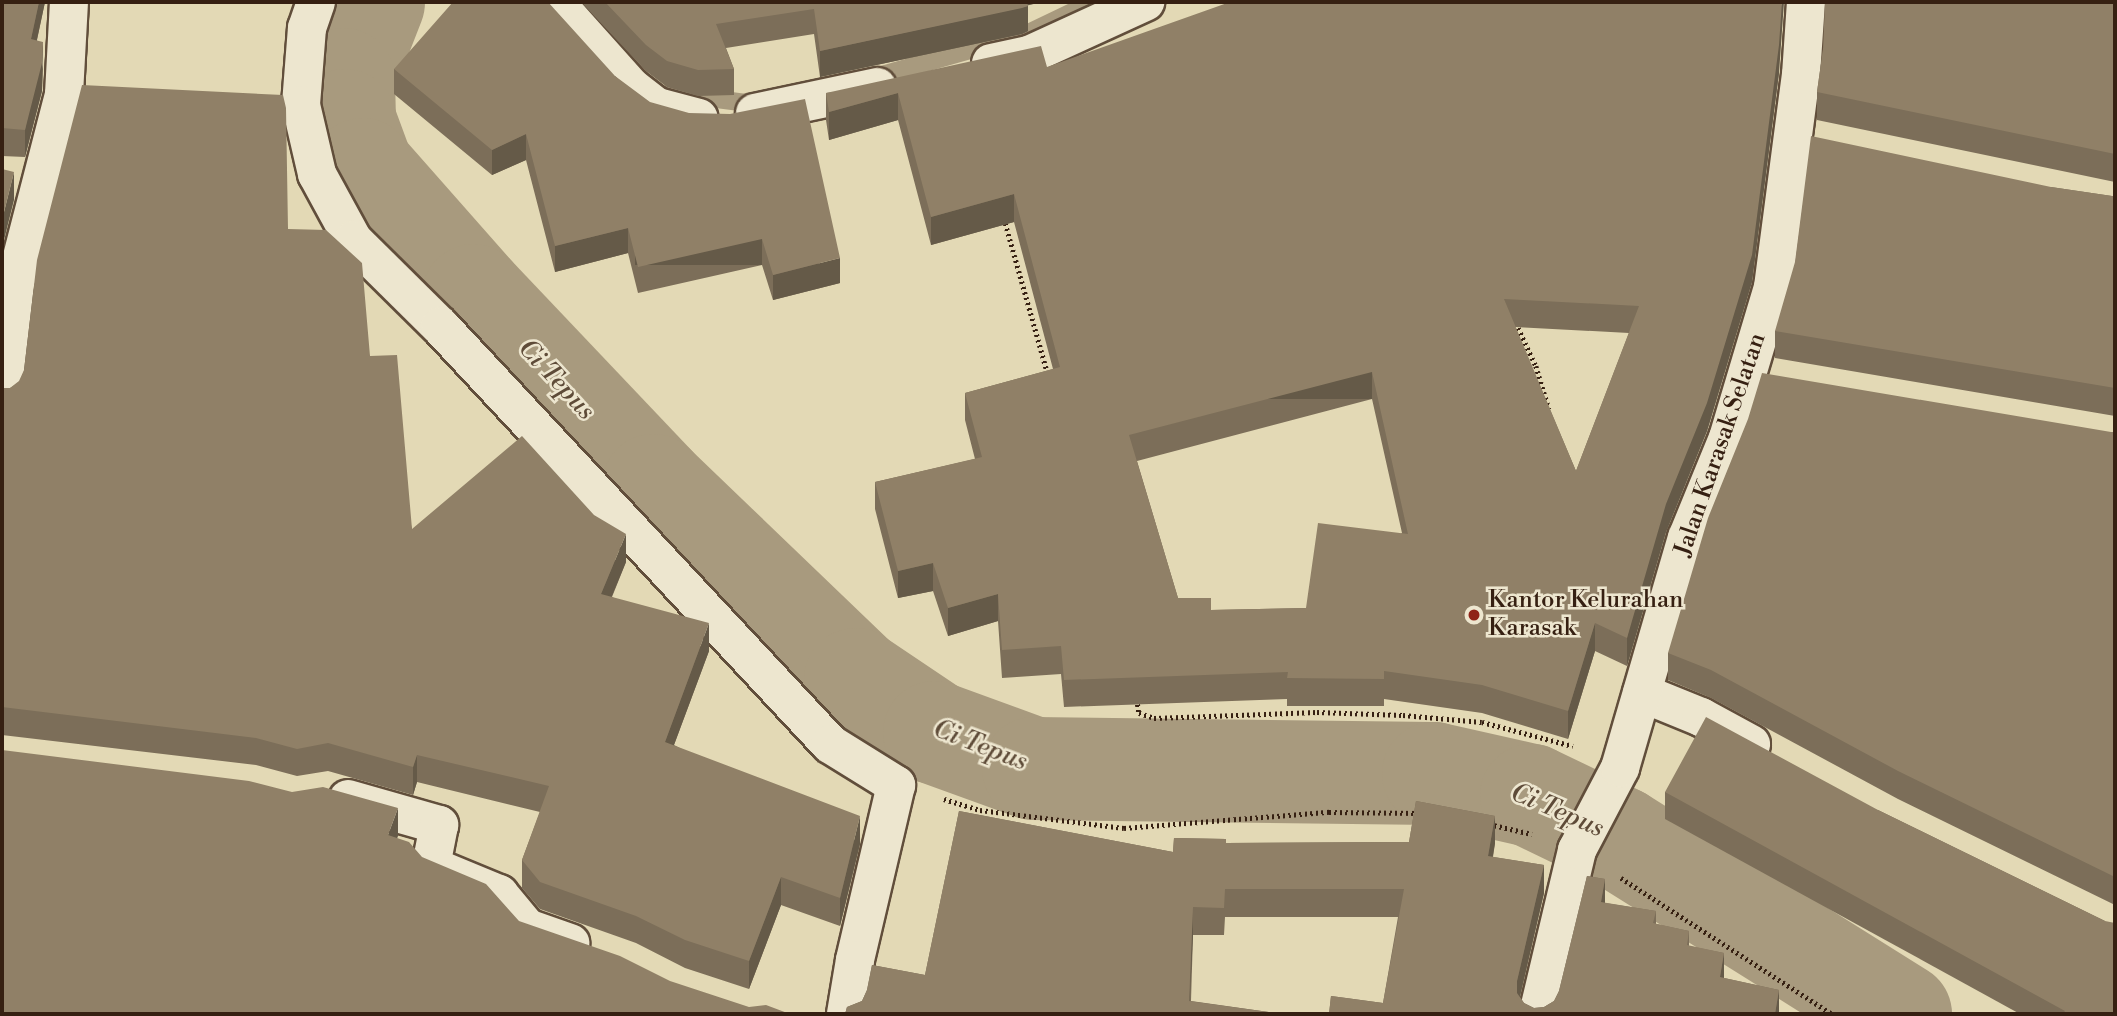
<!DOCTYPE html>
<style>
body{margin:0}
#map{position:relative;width:2117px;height:1016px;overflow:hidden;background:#e3d9b5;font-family:"Libre Bodoni",serif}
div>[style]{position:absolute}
.stream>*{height:18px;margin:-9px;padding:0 9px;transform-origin:9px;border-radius:9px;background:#a89a7e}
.river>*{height:103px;margin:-51.5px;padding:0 51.5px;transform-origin:51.5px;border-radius:51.5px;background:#a89a7e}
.path>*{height:4.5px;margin-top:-2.25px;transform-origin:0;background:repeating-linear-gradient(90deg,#362012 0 2px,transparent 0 5.5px)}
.roads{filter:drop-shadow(2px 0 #614e3b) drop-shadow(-2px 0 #614e3b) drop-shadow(0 2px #614e3b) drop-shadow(0 -2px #614e3b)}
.minor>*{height:38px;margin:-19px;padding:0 19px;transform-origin:19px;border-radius:19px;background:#ede6cf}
.wall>*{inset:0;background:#7c6e59}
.shaded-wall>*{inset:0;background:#655a48;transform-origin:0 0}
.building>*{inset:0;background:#908067}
.dots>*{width:19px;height:19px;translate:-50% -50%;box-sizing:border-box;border:4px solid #ede6cf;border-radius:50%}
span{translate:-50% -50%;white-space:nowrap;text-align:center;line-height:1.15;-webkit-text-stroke:5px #ede6cf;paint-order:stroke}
.street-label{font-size:24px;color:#362012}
.poi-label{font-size:24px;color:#362012}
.left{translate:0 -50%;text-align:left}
.water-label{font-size:26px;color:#5e4b38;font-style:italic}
.frame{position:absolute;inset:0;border:4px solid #362012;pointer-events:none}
</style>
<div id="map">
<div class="stream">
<i style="left:868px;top:79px;width:164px;rotate:-15.9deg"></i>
<i style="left:1026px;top:34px;width:74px;rotate:-25.5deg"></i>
<i style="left:670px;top:93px;width:94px;rotate:7.4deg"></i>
</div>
<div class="river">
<i style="left:373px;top:2px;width:83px;rotate:111.3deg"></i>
<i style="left:343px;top:79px;width:41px;rotate:88.6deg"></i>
<i style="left:344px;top:120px;width:52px;rotate:69.8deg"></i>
<i style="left:362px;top:169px;width:168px;rotate:48.6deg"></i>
<i style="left:473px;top:295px;width:262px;rotate:46.5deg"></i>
<i style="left:653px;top:485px;width:280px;rotate:43.8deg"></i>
<i style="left:855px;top:679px;width:95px;rotate:33.9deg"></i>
<i style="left:934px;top:732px;width:105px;rotate:20deg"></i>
<i style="left:1033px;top:768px;width:400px;rotate:0.7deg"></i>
<i style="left:1433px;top:773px;width:100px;rotate:12.7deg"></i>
<i style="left:1531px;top:795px;width:97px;rotate:25.8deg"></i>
<i style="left:1618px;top:837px;width:333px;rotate:32.1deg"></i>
</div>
<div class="path">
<i style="left:1004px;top:218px;width:163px;rotate:74.3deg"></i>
<i style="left:1516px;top:323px;width:47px;rotate:65.1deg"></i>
<i style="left:1536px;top:366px;width:45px;rotate:73.2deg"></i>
<i style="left:1137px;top:699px;width:14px;rotate:82deg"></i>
<i style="left:1139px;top:713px;width:16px;rotate:18deg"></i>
<i style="left:1154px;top:718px;width:163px;rotate:-2.1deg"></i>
<i style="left:1317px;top:712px;width:86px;rotate:2deg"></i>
<i style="left:1403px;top:715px;width:79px;rotate:5.1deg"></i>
<i style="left:1482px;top:722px;width:94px;rotate:14.8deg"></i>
<i style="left:944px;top:799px;width:38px;rotate:17deg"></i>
<i style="left:980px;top:810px;width:145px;rotate:7.1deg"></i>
<i style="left:1124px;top:828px;width:206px;rotate:-4.5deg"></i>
<i style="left:1329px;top:812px;width:90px;rotate:0.6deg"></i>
<i style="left:1489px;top:824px;width:44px;rotate:13.1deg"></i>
<i style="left:1621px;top:878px;width:251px;rotate:32.8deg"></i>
</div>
<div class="roads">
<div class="minor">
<i style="left:316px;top:2px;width:28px;rotate:109deg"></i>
<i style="left:307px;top:28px;width:77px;rotate:94.5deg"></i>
<i style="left:301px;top:105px;width:71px;rotate:76.9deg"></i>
<i style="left:317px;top:174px;width:75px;rotate:61.4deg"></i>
<i style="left:353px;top:240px;width:122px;rotate:44.7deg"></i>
<i style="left:440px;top:326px;width:572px;rotate:46.98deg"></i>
<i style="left:830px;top:744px;width:78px;rotate:31.8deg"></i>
<i style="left:896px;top:785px;width:180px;rotate:103.2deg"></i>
<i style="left:855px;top:960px;width:55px;rotate:99.5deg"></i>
<i style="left:555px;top:2px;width:114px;rotate:48.2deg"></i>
<i style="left:631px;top:87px;width:33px;rotate:38deg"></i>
<i style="left:657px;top:107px;width:43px;rotate:14.7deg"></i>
<i style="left:991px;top:63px;width:39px;rotate:-12deg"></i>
<i style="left:1029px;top:55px;width:128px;rotate:-24.6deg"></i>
<i style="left:755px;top:113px;width:125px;rotate:-12deg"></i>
<i style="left:2px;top:395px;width:112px;rotate:-83.3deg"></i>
<i style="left:15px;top:284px;width:196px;rotate:-75.5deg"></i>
<i style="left:64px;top:94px;width:92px;rotate:-86.9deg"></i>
<i style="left:1642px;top:693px;width:64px;rotate:22.1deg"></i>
<i style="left:1701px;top:717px;width:57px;rotate:28.4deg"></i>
<i style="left:348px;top:799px;width:95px;rotate:15.9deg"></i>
<i style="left:439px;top:825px;width:42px;rotate:101deg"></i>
<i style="left:431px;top:866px;width:74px;rotate:22.4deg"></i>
<i style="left:499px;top:894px;width:44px;rotate:50.5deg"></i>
<i style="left:527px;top:928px;width:46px;rotate:19.2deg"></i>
<i style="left:1538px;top:1014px;width:169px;rotate:-76.6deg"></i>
<i style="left:1577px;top:850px;width:93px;rotate:-62.3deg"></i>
<i style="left:1620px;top:768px;width:240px;rotate:-73.8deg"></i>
<i style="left:1687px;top:538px;width:108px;rotate:-67.7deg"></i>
<i style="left:1728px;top:438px;width:158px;rotate:-73.4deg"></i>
<i style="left:1773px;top:287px;width:214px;rotate:-82.5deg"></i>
<i style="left:1801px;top:75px;width:73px;rotate:-86.1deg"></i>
</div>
</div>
<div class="wall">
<i style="clip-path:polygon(2px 2px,45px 2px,37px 40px,43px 69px,42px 91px,25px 157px,2px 156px)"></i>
<i style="clip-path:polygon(581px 2px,1042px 2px,1028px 5px,1028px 31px,1022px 34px,820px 77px,814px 34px,726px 48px,734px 69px,734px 95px,698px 96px,667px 87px,646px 71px)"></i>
<i style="clip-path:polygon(2115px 2px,2115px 182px,1817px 120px,1817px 92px,1823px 49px)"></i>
<i style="clip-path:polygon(evenodd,1047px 67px,1779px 73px,1752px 282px,1707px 431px,1666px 532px,1627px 666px,1595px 651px,1568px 739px,1482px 713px,1384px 699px,1384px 706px,1287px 706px,1287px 699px,1064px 707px,1061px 674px,1002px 678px,998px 621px,948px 636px,933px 591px,898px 598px,875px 509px,875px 482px,975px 459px,965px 420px,965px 393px,1053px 369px,1014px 222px,931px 245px,898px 120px,829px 140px,826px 120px,826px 93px,1047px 67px,1515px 327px,1629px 333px,1576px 471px,1515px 327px,1047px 67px,1372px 399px,1402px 533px,1306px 608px,1211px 610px,1178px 598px,1137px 461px,1372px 399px)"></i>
<i style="clip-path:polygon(394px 69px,615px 76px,840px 283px,773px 300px,762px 265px,638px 293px,628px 253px,555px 272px,526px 160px,492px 175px,394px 94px)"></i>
<i style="clip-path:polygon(2051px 187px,2112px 196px,2115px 196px,2115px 416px,1775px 358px,1775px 331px)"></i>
<i style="clip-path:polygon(288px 229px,370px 356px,412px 529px,626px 562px,612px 597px,709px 651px,674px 745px,860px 844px,840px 926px,781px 905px,749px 989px,685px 968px,636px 943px,540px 909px,522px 888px,522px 860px,540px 812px,417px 782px,413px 795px,328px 771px,297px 776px,256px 765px,2px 735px,2px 388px,10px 388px)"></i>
<i style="clip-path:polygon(2111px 432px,2115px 432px,2115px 905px,1898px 799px,1711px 698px,1668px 680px,1668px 653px)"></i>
<i style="clip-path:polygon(1665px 792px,1878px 810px,2105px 921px,2115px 1014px,2020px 1014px,1665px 819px)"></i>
<i style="clip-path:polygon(1416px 801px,1495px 816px,1495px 843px,1493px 857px,1544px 865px,1544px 893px,1520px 997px,1524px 1003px,1534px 1008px,1544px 1007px,1554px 1001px,1559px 991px,1587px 876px,1605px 879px,1605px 903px,1656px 911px,1656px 924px,1689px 931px,1689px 946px,1724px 953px,1724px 978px,1779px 990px,1779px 1014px,1329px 1014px,1331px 996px,1383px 1003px,1398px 917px,1225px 917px,1224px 935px,1193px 935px,1191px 1001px,1283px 1014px,845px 1014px,847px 1007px,862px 1001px,867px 990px,872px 965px,925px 975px,959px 811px,1173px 852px,1174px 838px,1226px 839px,1226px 843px,1409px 842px)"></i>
</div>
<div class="shaded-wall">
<i style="clip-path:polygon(39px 2px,45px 2px,31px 67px,31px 39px)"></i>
<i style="clip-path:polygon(1021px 2px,1042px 2px,1021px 7px)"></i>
<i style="clip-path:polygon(1782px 2px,1784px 2px,1779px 73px,1752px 282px,1707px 431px,1666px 532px,1627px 666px,1627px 638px)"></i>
<i style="clip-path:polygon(1028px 6px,1028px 31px,1022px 34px,820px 77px,820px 51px)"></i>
<i style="clip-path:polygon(43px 42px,42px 91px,25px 157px,25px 130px)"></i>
<i style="clip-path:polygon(898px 93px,898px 120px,829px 140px,829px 112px)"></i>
<i style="clip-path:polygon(526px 134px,526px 160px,492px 175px,492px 150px)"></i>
<i style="clip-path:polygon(14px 172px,14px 200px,2px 248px,2px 220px)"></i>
<i style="clip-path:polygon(1014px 194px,1014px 222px,931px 245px,931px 217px)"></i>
<i style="clip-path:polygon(628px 228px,628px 253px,555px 272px,555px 246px)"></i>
<i style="left:762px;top:239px;width:26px;height:127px;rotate:90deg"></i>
<i style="clip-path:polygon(840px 258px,840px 283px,773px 300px,773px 275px)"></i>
<i style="left:1372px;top:372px;width:27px;height:251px;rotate:90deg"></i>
<i style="clip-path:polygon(626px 534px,626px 562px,601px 622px,601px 594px)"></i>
<i style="clip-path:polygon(933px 563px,933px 591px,898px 598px,898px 571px)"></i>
<i style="clip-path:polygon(998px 594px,998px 621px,948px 636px,948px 608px)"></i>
<i style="clip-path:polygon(709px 623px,709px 651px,665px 769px,665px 742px)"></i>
<i style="clip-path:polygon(1595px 623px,1595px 651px,1568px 739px,1568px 711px)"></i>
<i style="clip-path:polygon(417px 755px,417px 782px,413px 795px,413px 767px)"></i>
<i style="clip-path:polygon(398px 808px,398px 836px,388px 863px,388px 835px)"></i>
<i style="clip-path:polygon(860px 816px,860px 844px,840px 926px,840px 898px)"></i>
<i style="clip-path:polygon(1495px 816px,1495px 843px,1488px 884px,1488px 856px)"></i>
<i style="clip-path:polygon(1544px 865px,1544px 893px,1517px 1009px,1517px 981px)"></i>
<i style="clip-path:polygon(781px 877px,781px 905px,749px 989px,749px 961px)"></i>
<i style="clip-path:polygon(1605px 879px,1605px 907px,1601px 902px)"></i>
<i style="clip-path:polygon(1193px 907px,1193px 935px,1189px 1014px)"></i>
<i style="clip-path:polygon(1724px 953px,1724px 980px,1720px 977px)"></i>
<i style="clip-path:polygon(1779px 990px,1779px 1014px,1775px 1014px)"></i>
</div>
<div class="building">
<i style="clip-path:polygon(2px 2px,39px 2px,31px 39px,43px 42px,42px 63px,25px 130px,2px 128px)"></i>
<i style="clip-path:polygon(453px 2px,548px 2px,615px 76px,650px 102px,689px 113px,730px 114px,805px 99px,840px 258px,773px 275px,762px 239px,638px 267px,628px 228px,555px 246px,526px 134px,492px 150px,394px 69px)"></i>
<i style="clip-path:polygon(605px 2px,1027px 2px,1028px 6px,1022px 8px,820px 51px,814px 9px,716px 24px,734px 69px,698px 70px,667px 61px,646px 45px)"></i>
<i style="clip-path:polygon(evenodd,1230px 2px,1782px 2px,1779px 45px,1752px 255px,1707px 403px,1666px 504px,1627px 638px,1595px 623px,1568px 711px,1482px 685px,1384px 671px,1384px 679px,1287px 678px,1288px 672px,1064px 680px,1061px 646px,1002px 650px,998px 594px,948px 608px,933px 563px,898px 571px,875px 482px,982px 457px,965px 393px,1060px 367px,1014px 194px,931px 217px,898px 93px,829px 112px,826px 93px,1041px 46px,1047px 67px,1230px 2px,1504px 299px,1639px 306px,1576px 471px,1504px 299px,1230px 2px,1372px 372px,1408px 534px,1318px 523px,1306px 608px,1211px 610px,1211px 598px,1178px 598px,1129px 435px,1372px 372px)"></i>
<i style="clip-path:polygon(1825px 2px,2115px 2px,2115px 154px,1817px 92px,1823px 49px)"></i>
<i style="clip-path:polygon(82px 85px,283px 95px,286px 108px,288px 229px,326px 230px,362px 263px,370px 356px,397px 355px,412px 529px,522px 436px,594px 515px,626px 534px,601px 594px,709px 623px,665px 742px,860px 816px,840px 898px,781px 877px,749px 961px,685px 940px,636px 916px,540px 882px,522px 860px,549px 786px,417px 755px,413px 767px,328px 743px,297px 749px,256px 738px,2px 707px,2px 388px,10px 388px,19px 381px,24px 370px,37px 260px)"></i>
<i style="clip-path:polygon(1811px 136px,2051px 187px,2112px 196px,2115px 196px,2115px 388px,1775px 331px,1795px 262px)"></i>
<i style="clip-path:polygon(2px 169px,14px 172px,2px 220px)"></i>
<i style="clip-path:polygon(1762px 373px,2111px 432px,2115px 432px,2115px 877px,1898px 771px,1711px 670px,1668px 653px,1708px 518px,1748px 419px)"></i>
<i style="clip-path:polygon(1706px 717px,1878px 810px,2105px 921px,2115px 923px,2115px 1014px,2063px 1014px,2065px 1011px,1665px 792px)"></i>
<i style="clip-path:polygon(2px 750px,249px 781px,292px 792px,323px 787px,398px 808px,388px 835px,409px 842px,422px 857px,486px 884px,519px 921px,620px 956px,670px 981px,749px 1007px,766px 1005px,790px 1014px,2px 1014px)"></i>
<i style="clip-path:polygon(1416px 801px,1495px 816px,1488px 856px,1544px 865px,1517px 981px,1517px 993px,1524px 1003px,1534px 1008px,1544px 1007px,1554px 1001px,1559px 991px,1587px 876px,1605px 879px,1601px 902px,1656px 911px,1653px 923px,1689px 931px,1687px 945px,1724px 953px,1720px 977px,1779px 990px,1775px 1014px,1329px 1014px,1331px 996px,1383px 1003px,1404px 889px,1225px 889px,1224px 908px,1193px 907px,1189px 1001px,1283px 1014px,845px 1014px,847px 1007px,862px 1001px,867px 990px,872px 965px,925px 975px,959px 811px,1173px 852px,1174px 838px,1226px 839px,1226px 843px,1409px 842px)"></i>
</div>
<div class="dots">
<i style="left:1474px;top:615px;background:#8f2418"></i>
</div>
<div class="street-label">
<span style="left:1721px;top:445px;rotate:-71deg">Jalan Karasak Selatan</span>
</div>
<div class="poi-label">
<span class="left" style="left:1488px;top:615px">Kantor Kelurahan<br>Karasak</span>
</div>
<div class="water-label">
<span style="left:556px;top:380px;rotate:47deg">Ci Tepus</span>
<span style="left:980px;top:746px;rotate:21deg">Ci Tepus</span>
<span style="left:1557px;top:811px;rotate:23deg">Ci Tepus</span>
</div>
<div class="frame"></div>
</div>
